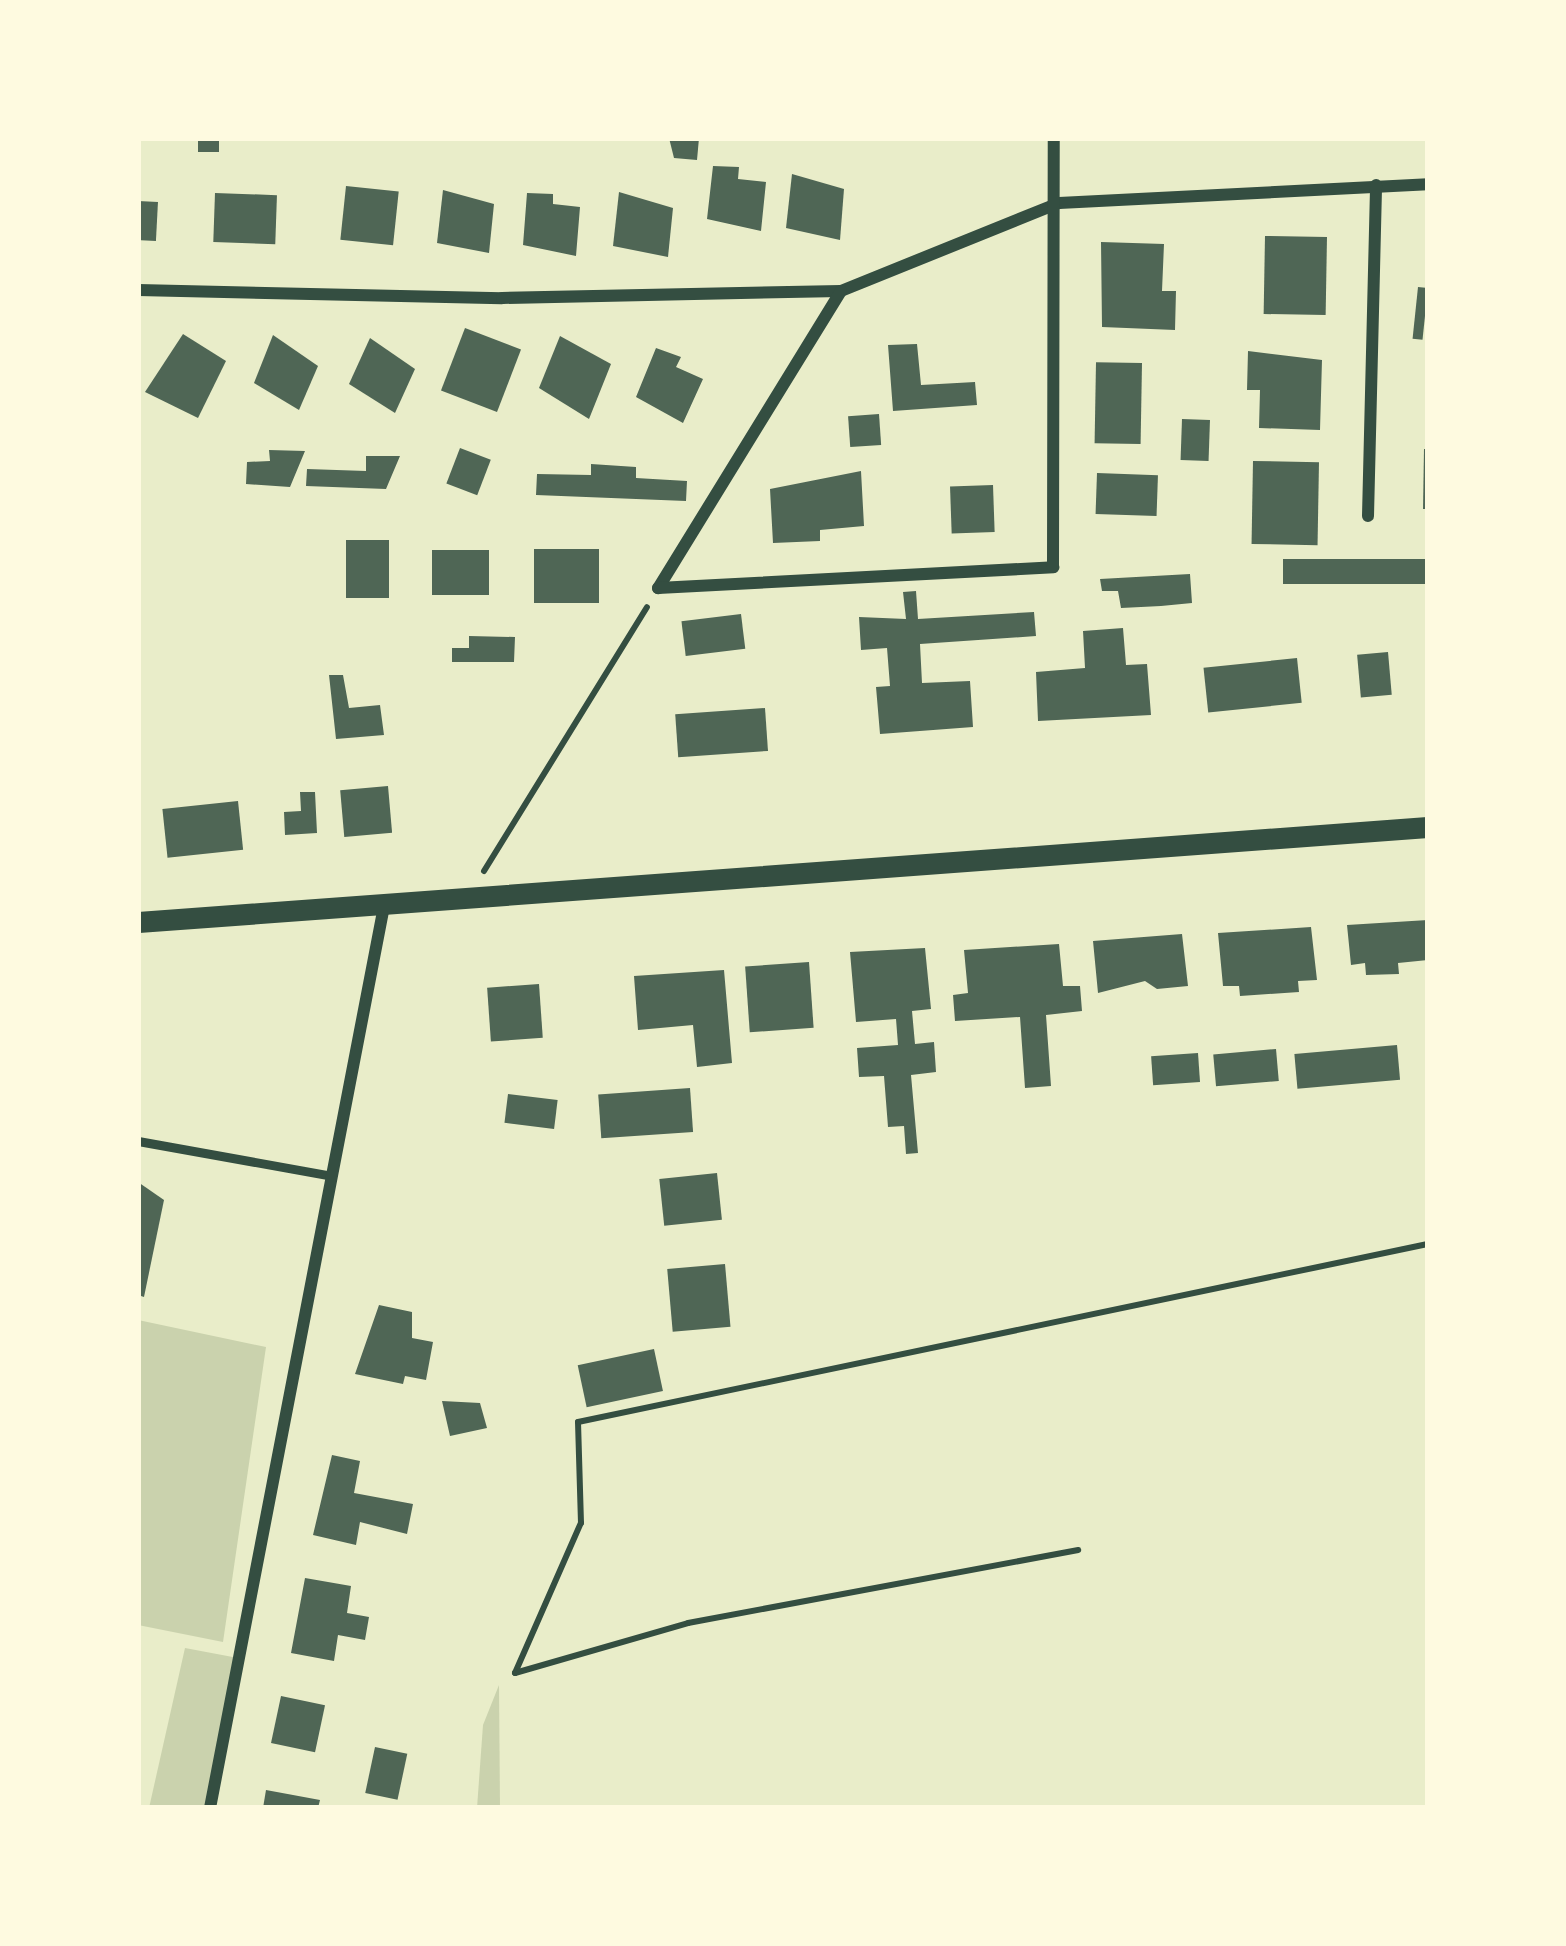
<!DOCTYPE html>
<style>
body{margin:0}
#map{position:relative;width:1566px;height:1946px;overflow:hidden;background:#e9edc9;font-family:Spectral,serif}
div>[style]{position:absolute}
.green>*{inset:0;background:#cad2ad}
.building>*{inset:0;background:#4f6655;transform-origin:0 0}
.path>*{height:6px;margin:-3px;padding:0 3px;transform-origin:3px;border-radius:3px;background:#344e41}
.service>*{height:9px;margin:-4.5px;padding:0 4.5px;transform-origin:4.5px;border-radius:4.5px;background:#344e41}
.minor>*{height:12px;margin:-6px;padding:0 6px;transform-origin:6px;border-radius:6px;background:#344e41}
.tertiary>*{height:21px;margin:-10.5px;padding:0 10.5px;transform-origin:10.5px;border-radius:10.5px;background:#344e41}
span{translate:-50% -50%;white-space:nowrap;text-align:center;line-height:1.15;-webkit-text-stroke:12px #fefae0;paint-order:stroke}
.frame{position:absolute;inset:0;border:141px solid #fefae0;pointer-events:none}
</style>
<div id="map">
<div class="green">
<i style="clip-path:polygon(138px 1320px,266px 1347px,223px 1642px,138px 1625px)"></i>
<i style="clip-path:polygon(185px 1648px,238px 1658px,210px 1808px,149px 1808px)"></i>
<i style="clip-path:polygon(499px 1685px,500px 1808px,477px 1808px,483px 1725px)"></i>
</div>
<div class="building">
<i style="left:198px;top:138px;width:21px;height:14px"></i>
<i style="clip-path:polygon(669px 138px,699px 138px,697px 160px,674px 158px)"></i>
<i style="clip-path:polygon(713px 166px,739px 167px,738px 179px,766px 182px,761px 231px,707px 219px)"></i>
<i style="clip-path:polygon(792px 174px,844px 189px,840px 240px,786px 228px)"></i>
<i style="left:346px;top:186px;width:53px;height:54px;rotate:6deg"></i>
<i style="clip-path:polygon(443px 190px,494px 204px,489px 253px,437px 243px)"></i>
<i style="clip-path:polygon(619px 192px,673px 208px,668px 257px,613px 246px)"></i>
<i style="left:215px;top:193px;width:62px;height:49px;rotate:2deg"></i>
<i style="clip-path:polygon(527px 193px,553px 194px,553px 204px,580px 207px,576px 256px,523px 245px)"></i>
<i style="left:138px;top:201px;width:20px;height:39px;rotate:3deg"></i>
<i style="left:1265px;top:236px;width:62px;height:78px;rotate:1deg"></i>
<i style="clip-path:polygon(1101px 242px,1164px 244px,1162px 291px,1176px 291px,1175px 330px,1102px 327px)"></i>
<i style="left:1418px;top:287px;width:10px;height:52px;rotate:6deg"></i>
<i style="left:465px;top:328px;width:60px;height:67px;rotate:21deg"></i>
<i style="clip-path:polygon(183px 334px,226px 361px,198px 418px,145px 392px)"></i>
<i style="clip-path:polygon(273px 335px,318px 366px,299px 410px,254px 383px)"></i>
<i style="clip-path:polygon(560px 336px,611px 364px,589px 419px,539px 388px)"></i>
<i style="clip-path:polygon(370px 338px,415px 369px,395px 413px,349px 384px)"></i>
<i style="clip-path:polygon(917px 344px,921px 385px,975px 382px,977px 405px,893px 411px,888px 345px)"></i>
<i style="clip-path:polygon(656px 348px,681px 357px,676px 367px,703px 379px,683px 423px,636px 397px)"></i>
<i style="clip-path:polygon(1248px 351px,1322px 360px,1320px 430px,1259px 428px,1260px 390px,1247px 390px)"></i>
<i style="left:1142px;top:363px;width:81px;height:46px;rotate:91deg"></i>
<i style="left:879px;top:414px;width:31px;height:31px;rotate:86deg"></i>
<i style="left:1182px;top:419px;width:28px;height:41px;rotate:2deg"></i>
<i style="left:460px;top:448px;width:33px;height:38px;rotate:21deg"></i>
<i style="clip-path:polygon(1424px 449px,1428px 449px,1428px 509px,1423px 509px)"></i>
<i style="clip-path:polygon(269px 450px,305px 451px,290px 487px,246px 484px,247px 462px,270px 461px)"></i>
<i style="clip-path:polygon(366px 456px,400px 456px,386px 489px,306px 486px,307px 469px,366px 471px)"></i>
<i style="left:1253px;top:461px;width:66px;height:83px;rotate:1deg"></i>
<i style="clip-path:polygon(591px 464px,636px 467px,636px 478px,687px 481px,686px 501px,536px 495px,537px 474px,591px 475px)"></i>
<i style="clip-path:polygon(861px 471px,864px 526px,820px 530px,820px 541px,773px 543px,770px 489px)"></i>
<i style="left:1097px;top:473px;width:61px;height:41px;rotate:2deg"></i>
<i style="left:993px;top:485px;width:47px;height:43px;rotate:88deg"></i>
<i style="left:346px;top:540px;width:43px;height:58px"></i>
<i style="left:599px;top:549px;width:54px;height:65px;rotate:90deg"></i>
<i style="left:432px;top:550px;width:57px;height:45px"></i>
<i style="left:1428px;top:559px;width:25px;height:145px;rotate:90deg"></i>
<i style="clip-path:polygon(1190px 574px,1192px 603px,1161px 606px,1121px 608px,1118px 591px,1102px 591px,1100px 579px)"></i>
<i style="clip-path:polygon(916px 591px,918px 619px,1034px 612px,1036px 636px,920px 644px,922px 683px,970px 681px,973px 727px,880px 734px,876px 687px,890px 686px,887px 648px,861px 650px,859px 617px,906px 619px,903px 592px)"></i>
<i style="left:741px;top:614px;width:35px;height:60px;rotate:83deg"></i>
<i style="clip-path:polygon(1123px 628px,1126px 665px,1147px 664px,1151px 715px,1038px 721px,1036px 672px,1085px 668px,1083px 631px)"></i>
<i style="clip-path:polygon(469px 636px,515px 637px,514px 662px,452px 662px,452px 648px,469px 648px)"></i>
<i style="left:1388px;top:652px;width:43px;height:31px;rotate:85deg"></i>
<i style="left:1297px;top:658px;width:45px;height:94px;rotate:84deg"></i>
<i style="clip-path:polygon(329px 675px,343px 675px,349px 708px,380px 705px,384px 735px,336px 739px)"></i>
<i style="left:765px;top:708px;width:43px;height:90px;rotate:86deg"></i>
<i style="left:388px;top:786px;width:47px;height:48px;rotate:85deg"></i>
<i style="clip-path:polygon(300px 792px,315px 792px,317px 833px,285px 835px,284px 812px,301px 811px)"></i>
<i style="left:238px;top:801px;width:49px;height:76px;rotate:84deg"></i>
<i style="clip-path:polygon(1428px 920px,1428px 960px,1398px 963px,1399px 974px,1366px 975px,1365px 963px,1351px 965px,1347px 925px)"></i>
<i style="clip-path:polygon(1311px 927px,1317px 980px,1298px 981px,1299px 992px,1240px 996px,1239px 986px,1223px 986px,1218px 933px)"></i>
<i style="clip-path:polygon(1182px 934px,1188px 986px,1157px 989px,1145px 981px,1098px 993px,1093px 941px)"></i>
<i style="clip-path:polygon(1059px 944px,1063px 986px,1080px 986px,1082px 1011px,1046px 1015px,1051px 1086px,1025px 1088px,1020px 1017px,955px 1021px,953px 995px,968px 993px,964px 950px)"></i>
<i style="clip-path:polygon(925px 948px,931px 1009px,912px 1011px,915px 1044px,934px 1042px,936px 1072px,911px 1075px,918px 1153px,906px 1154px,904px 1126px,888px 1127px,884px 1076px,859px 1077px,857px 1048px,898px 1045px,896px 1019px,856px 1022px,850px 952px)"></i>
<i style="left:809px;top:962px;width:66px;height:64px;rotate:86deg"></i>
<i style="clip-path:polygon(724px 970px,732px 1063px,697px 1067px,693px 1025px,638px 1030px,634px 976px)"></i>
<i style="left:539px;top:984px;width:54px;height:52px;rotate:86deg"></i>
<i style="left:1397px;top:1045px;width:35px;height:103px;rotate:85deg"></i>
<i style="left:1276px;top:1049px;width:32px;height:63px;rotate:85deg"></i>
<i style="left:1198px;top:1053px;width:29px;height:47px;rotate:86deg"></i>
<i style="left:690px;top:1088px;width:44px;height:92px;rotate:86deg"></i>
<i style="left:508px;top:1094px;width:50px;height:29px;rotate:7deg"></i>
<i style="left:717px;top:1173px;width:47px;height:58px;rotate:84deg"></i>
<i style="clip-path:polygon(138px 1182px,164px 1200px,144px 1297px,138px 1295px)"></i>
<i style="left:725px;top:1264px;width:63px;height:58px;rotate:85deg"></i>
<i style="clip-path:polygon(379px 1305px,412px 1312px,412px 1338px,433px 1342px,426px 1380px,405px 1376px,403px 1384px,355px 1374px)"></i>
<i style="left:654px;top:1349px;width:43px;height:78px;rotate:78deg"></i>
<i style="clip-path:polygon(442px 1401px,480px 1403px,487px 1428px,450px 1436px)"></i>
<i style="clip-path:polygon(332px 1455px,360px 1461px,354px 1493px,413px 1504px,407px 1534px,360px 1522px,356px 1545px,313px 1535px)"></i>
<i style="clip-path:polygon(305px 1578px,351px 1586px,347px 1613px,369px 1617px,365px 1640px,338px 1635px,334px 1661px,291px 1653px)"></i>
<i style="left:281px;top:1696px;width:45px;height:48px;rotate:12deg"></i>
<i style="left:375px;top:1747px;width:33px;height:47px;rotate:12deg"></i>
<i style="clip-path:polygon(266px 1790px,320px 1800px,318px 1808px,263px 1808px)"></i>
</div>
<div class="path">
<i style="left:484px;top:871px;width:310px;rotate:-58.3deg"></i>
<i style="left:515px;top:1673px;width:164px;rotate:-66.3deg"></i>
<i style="left:581px;top:1523px;width:101px;rotate:-91.7deg"></i>
<i style="left:578px;top:1422px;width:868px;rotate:-11.83deg"></i>
<i style="left:515px;top:1673px;width:180px;rotate:-16.1deg"></i>
<i style="left:688px;top:1623px;width:397px;rotate:-10.6deg"></i>
</div>
<div class="service">
<i style="left:138px;top:1141px;width:197px;rotate:10.2deg"></i>
</div>
<div class="minor">
<i style="left:138px;top:290px;width:364px;rotate:1.3deg"></i>
<i style="left:502px;top:298px;width:339px;rotate:-1.2deg"></i>
<i style="left:841px;top:291px;width:235px;rotate:-22deg"></i>
<i style="left:1059px;top:203px;width:369px;rotate:-2.9deg"></i>
<i style="left:841px;top:291px;width:349px;rotate:121.6deg"></i>
<i style="left:658px;top:588px;width:396px;rotate:-3deg"></i>
<i style="left:1053px;top:567px;width:429px;rotate:-89.9deg"></i>
<i style="left:1368px;top:516px;width:331px;rotate:-88.6deg"></i>
<i style="left:210px;top:1808px;width:919px;rotate:-79.08deg"></i>
</div>
<div class="tertiary">
<i style="left:138px;top:922px;width:1293px;rotate:-4.21deg"></i>
</div>
<div class="frame"></div>
</div>
